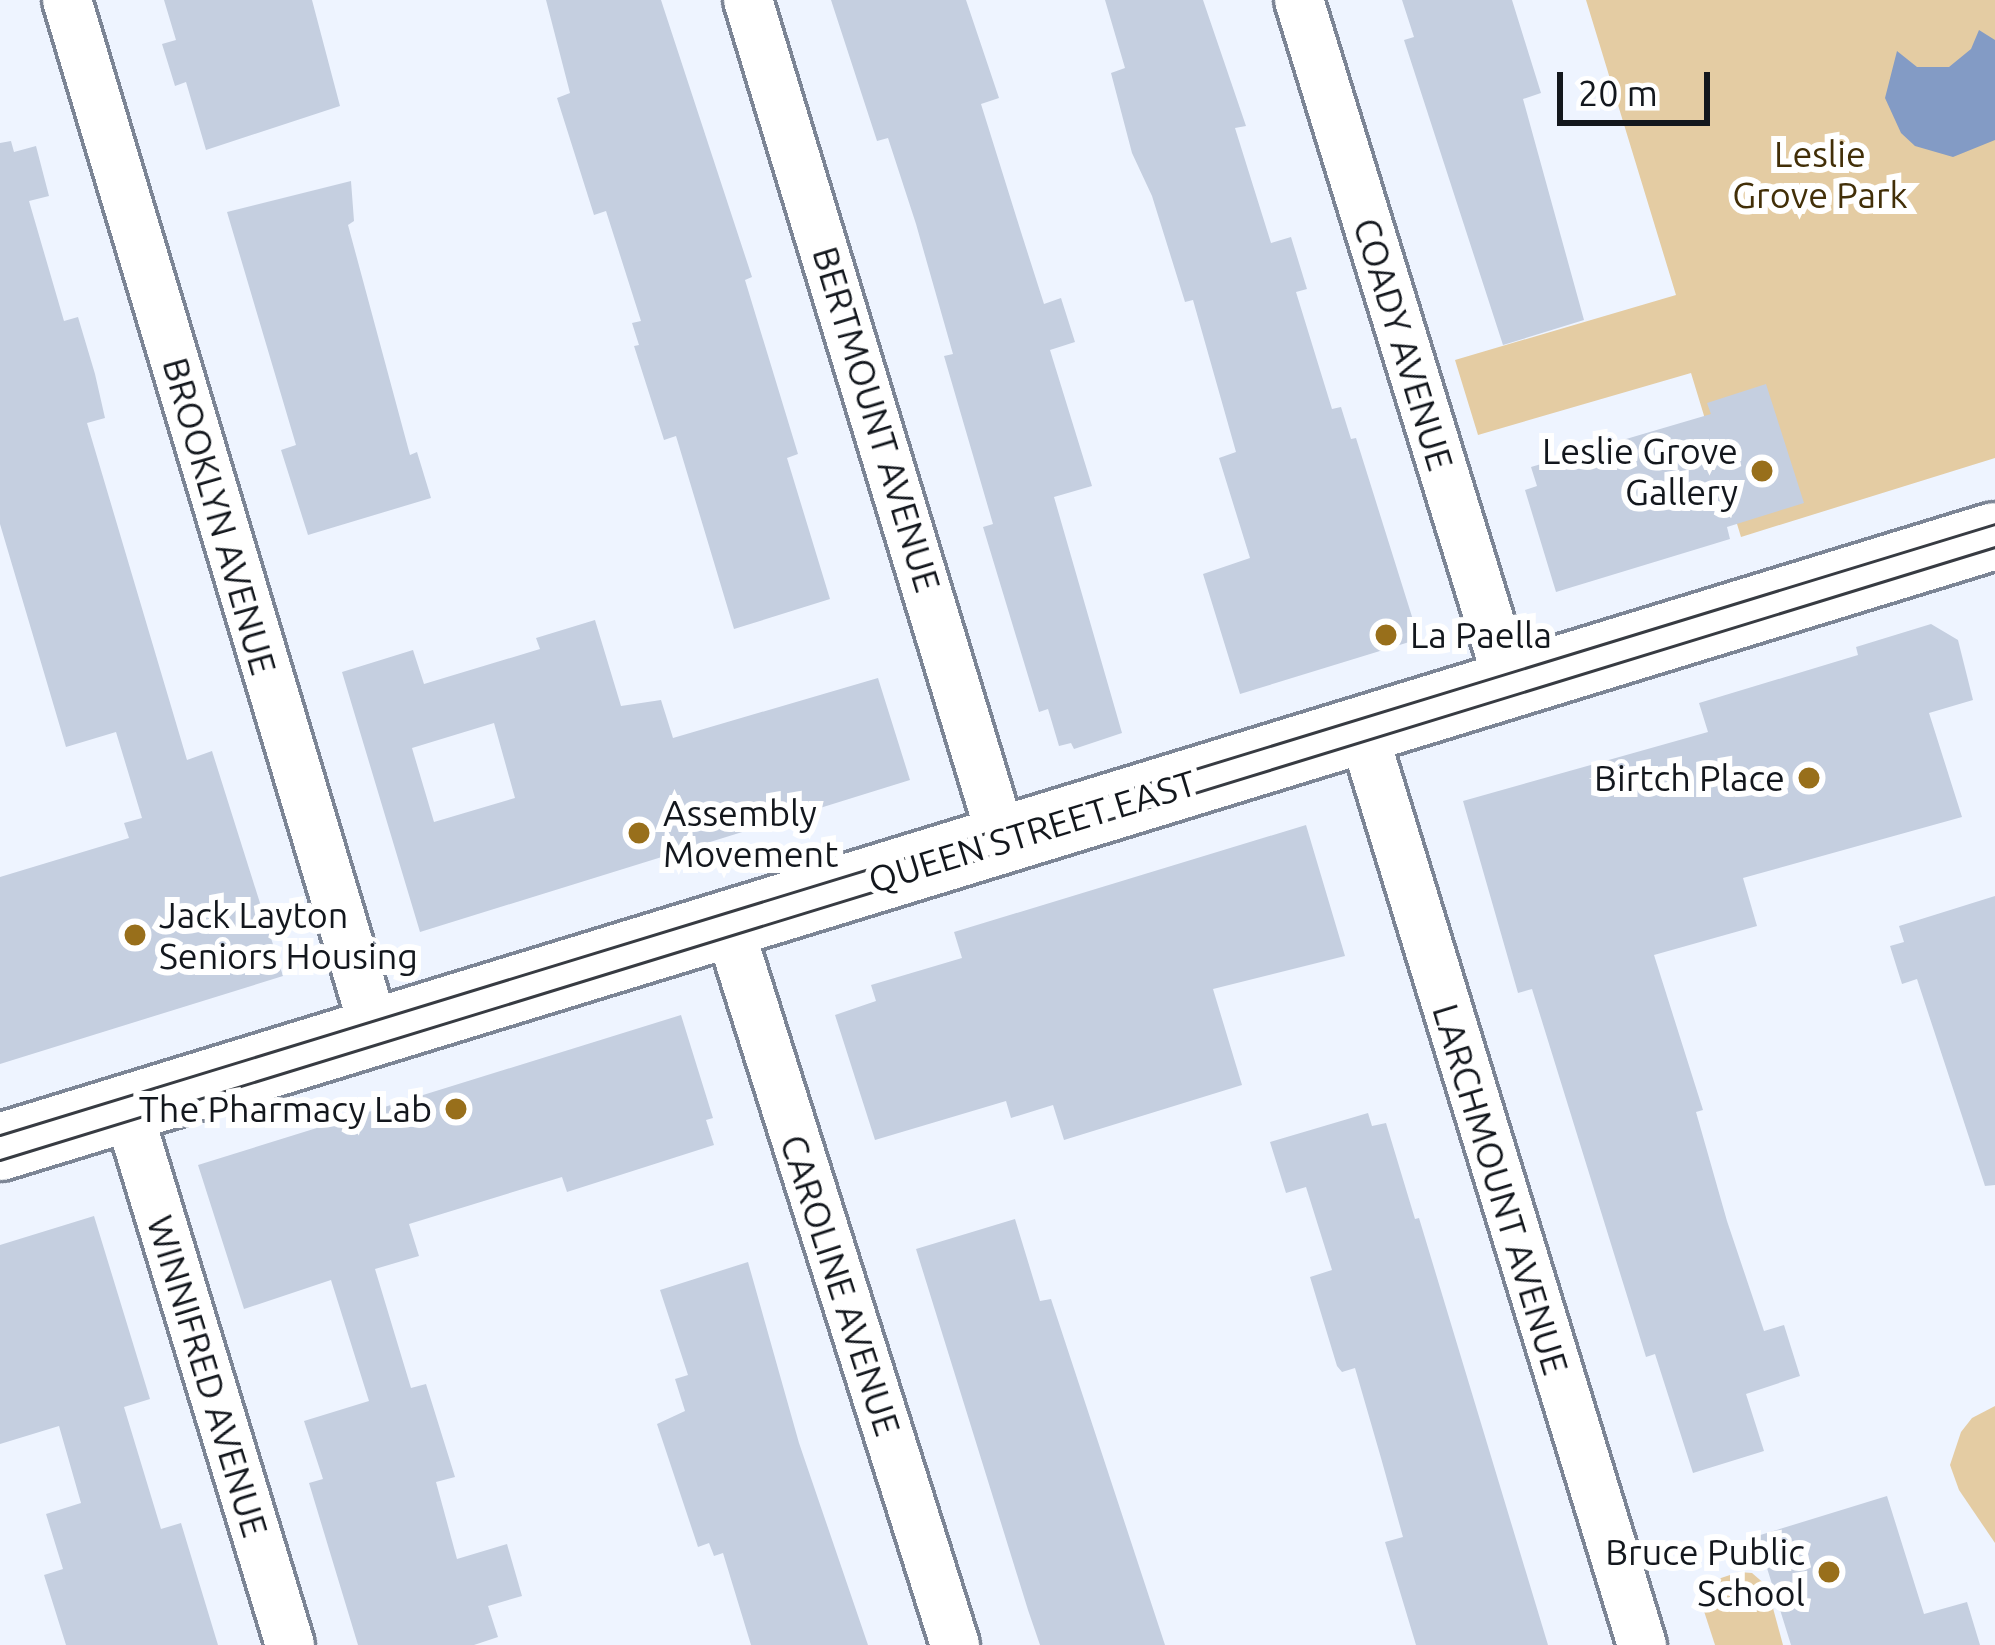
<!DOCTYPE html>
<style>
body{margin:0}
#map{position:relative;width:1995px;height:1645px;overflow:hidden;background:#eef4ff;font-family:Ubuntu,sans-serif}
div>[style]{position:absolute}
.green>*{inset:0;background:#e4cca3}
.water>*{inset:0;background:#839bc5}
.building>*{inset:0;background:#c5cfe0}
.roads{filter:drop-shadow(3px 0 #7c8595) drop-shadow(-3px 0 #7c8595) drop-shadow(0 3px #7c8595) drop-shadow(0 -3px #7c8595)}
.street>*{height:48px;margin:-24px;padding:0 24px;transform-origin:24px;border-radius:24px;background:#fff}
.secondary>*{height:66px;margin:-33px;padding:0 33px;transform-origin:33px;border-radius:33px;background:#fff}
.tram>*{height:3px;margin:-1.5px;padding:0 1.5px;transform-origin:1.5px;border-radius:1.5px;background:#373b42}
.dots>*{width:33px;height:33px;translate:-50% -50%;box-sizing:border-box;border:6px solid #fff;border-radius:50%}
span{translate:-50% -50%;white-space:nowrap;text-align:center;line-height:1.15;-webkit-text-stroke:12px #fff;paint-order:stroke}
.park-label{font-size:36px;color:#422f08}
.street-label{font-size:36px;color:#13171d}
.poi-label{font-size:36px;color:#13171d}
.right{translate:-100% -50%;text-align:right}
.left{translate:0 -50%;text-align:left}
.scale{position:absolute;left:1557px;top:72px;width:153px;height:54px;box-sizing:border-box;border:6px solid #13171d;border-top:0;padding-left:15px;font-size:36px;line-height:42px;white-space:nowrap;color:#13171d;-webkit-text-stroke:9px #fff;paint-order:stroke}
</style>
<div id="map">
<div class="green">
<i style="clip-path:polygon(1586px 0,1995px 0,1995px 458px,1741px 537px,1691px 373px,1478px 435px,1455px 360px,1676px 295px)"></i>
<i style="clip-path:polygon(1995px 1406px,1995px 1543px,1959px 1490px,1950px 1465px,1961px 1432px,1972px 1418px)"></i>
<i style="clip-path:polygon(1739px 1572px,1752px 1573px,1767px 1586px,1783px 1645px,1715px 1645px,1701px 1602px,1721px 1578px)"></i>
</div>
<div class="water">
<i style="clip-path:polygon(1979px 30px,1995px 40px,1995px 140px,1953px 157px,1915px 146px,1901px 133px,1885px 98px,1897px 51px,1917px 67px,1949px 67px,1971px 49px)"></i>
</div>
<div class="building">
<i style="clip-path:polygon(164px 0,312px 0,340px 106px,206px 150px,186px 82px,175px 86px,162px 44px,176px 40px)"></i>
<i style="clip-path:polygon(546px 0,661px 0,752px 277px,745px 280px,798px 454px,787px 458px,830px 599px,734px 629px,676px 436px,664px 440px,634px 346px,639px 345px,632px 323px,641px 321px,606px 211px,594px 215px,557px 98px,570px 93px)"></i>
<i style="clip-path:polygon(831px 0,966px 0,999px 98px,981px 104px,1021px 232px,1044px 304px,1061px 298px,1075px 342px,1050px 350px,1092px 486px,1054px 497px,1122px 733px,1074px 749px,1071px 743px,1059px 746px,1048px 709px,1039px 712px,983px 527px,993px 524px,944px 356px,953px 354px,916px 224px,888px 138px,877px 141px)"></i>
<i style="clip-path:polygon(1105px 0,1203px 0,1246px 126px,1235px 128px,1271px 243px,1291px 237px,1307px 289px,1296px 292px,1332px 409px,1341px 407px,1351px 439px,1356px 438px,1419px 639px,1240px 694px,1203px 574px,1250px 558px,1219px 458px,1236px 452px,1193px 300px,1185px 302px,1152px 196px,1132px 153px,1111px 73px,1125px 68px)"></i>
<i style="clip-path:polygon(1402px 0,1512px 0,1541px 93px,1523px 99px,1584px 320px,1503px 345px,1404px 40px,1414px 37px)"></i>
<i style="clip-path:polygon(11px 141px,14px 152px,36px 146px,49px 196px,29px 201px,64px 321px,78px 317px,95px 374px,105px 418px,87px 423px,187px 760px,212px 751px,283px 976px,0 1064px,0 877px,129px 838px,124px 823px,142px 818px,116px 732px,66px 747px,0 524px,0 143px)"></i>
<i style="clip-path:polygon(351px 181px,354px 221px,348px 225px,410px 455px,417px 452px,431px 498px,308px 535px,281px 450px,296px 445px,227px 212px)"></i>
<i style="clip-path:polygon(1766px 384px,1804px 503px,1727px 527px,1730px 539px,1556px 592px,1525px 490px,1537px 486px,1531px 467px,1711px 414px,1707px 403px)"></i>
<i style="clip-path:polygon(evenodd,595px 620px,621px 706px,661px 700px,673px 738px,878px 678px,910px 780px,420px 932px,342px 672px,413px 650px,424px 684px,540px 649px,536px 638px,595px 620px,494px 723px,515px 798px,434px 822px,412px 748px,494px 723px)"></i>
<i style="clip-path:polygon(1931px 624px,1958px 640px,1973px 700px,1929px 713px,1962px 817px,1743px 878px,1757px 926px,1654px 955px,1703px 1110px,1696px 1112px,1727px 1221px,1764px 1331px,1784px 1325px,1800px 1376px,1746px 1394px,1764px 1451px,1693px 1473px,1655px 1354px,1646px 1357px,1532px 989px,1518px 993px,1463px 801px,1708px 732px,1699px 703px,1858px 655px,1856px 647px)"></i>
<i style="clip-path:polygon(1306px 825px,1345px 956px,1213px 989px,1242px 1085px,1064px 1140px,1053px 1105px,1011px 1118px,1006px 1101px,875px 1140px,835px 1015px,876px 1001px,871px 985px,962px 958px,954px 932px)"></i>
<i style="clip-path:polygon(1995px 896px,1995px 1185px,1985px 1186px,1917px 979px,1902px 984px,1890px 946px,1904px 942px,1899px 926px)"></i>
<i style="clip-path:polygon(681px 1015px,713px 1118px,706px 1120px,714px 1145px,567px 1192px,562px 1177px,409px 1224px,419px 1256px,375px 1269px,411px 1388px,426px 1384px,455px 1477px,436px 1482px,457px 1559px,507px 1544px,522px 1596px,488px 1606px,498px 1637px,474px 1645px,358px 1645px,309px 1483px,323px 1479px,304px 1421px,369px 1401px,331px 1280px,244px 1309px,198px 1165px)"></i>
<i style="clip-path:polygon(1368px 1113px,1372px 1126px,1386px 1123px,1415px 1219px,1419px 1218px,1548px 1645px,1416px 1645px,1385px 1542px,1403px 1537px,1381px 1458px,1355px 1368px,1342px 1372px,1337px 1366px,1310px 1277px,1332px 1270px,1306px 1187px,1286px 1193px,1270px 1142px)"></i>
<i style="clip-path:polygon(94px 1216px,150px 1399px,124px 1407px,161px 1529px,181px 1523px,218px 1645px,66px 1645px,44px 1575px,63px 1569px,46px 1514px,81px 1503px,59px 1426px,0 1444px,0 1245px)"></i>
<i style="clip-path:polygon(1015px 1219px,1040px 1301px,1051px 1299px,1165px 1645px,1040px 1645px,1028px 1610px,916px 1249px)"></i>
<i style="clip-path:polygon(748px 1262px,799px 1443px,868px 1645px,751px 1645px,723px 1553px,714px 1556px,709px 1543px,698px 1547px,657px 1424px,685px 1411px,675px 1379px,688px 1375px,660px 1290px)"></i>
<i style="clip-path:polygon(1887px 1496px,1924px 1614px,1967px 1602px,1980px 1645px,1791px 1645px,1757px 1536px)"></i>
</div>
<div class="roads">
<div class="street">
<i style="left:67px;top:0;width:1077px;rotate:73.38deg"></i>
<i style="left:748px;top:0;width:877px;rotate:73.16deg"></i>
<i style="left:1299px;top:0;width:719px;rotate:72.93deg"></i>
<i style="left:1363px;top:732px;width:955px;rotate:73.01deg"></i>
<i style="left:728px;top:924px;width:756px;rotate:72.52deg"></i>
<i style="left:127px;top:1108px;width:561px;rotate:73.11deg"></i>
</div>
<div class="secondary">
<i style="left:0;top:1147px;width:2086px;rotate:-17.03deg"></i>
</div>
</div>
<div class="tram">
<i style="left:0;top:1135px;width:2086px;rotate:-17.03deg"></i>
<i style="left:0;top:1160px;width:2087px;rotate:-17.08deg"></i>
</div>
<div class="dots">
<i style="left:1762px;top:471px;background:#986f1b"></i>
<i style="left:1386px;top:635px;background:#986f1b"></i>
<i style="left:1809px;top:778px;background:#986f1b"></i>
<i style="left:639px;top:833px;background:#986f1b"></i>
<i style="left:135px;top:935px;background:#986f1b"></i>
<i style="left:456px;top:1109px;background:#986f1b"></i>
<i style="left:1829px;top:1572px;background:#986f1b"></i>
</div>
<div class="park-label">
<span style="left:1820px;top:174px">Leslie<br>Grove Park</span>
</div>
<div class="street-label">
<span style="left:1404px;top:344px;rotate:73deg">COADY AVENUE</span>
<span style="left:877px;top:419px;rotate:73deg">BERTMOUNT AVENUE</span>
<span style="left:220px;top:516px;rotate:74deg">BROOKLYN AVENUE</span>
<span style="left:1032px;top:831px;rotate:-17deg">QUEEN STREET EAST</span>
<span style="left:1501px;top:1189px;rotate:73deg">LARCHMOUNT AVENUE</span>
<span style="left:841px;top:1285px;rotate:72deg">CAROLINE AVENUE</span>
<span style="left:208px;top:1376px;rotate:73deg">WINNIFRED AVENUE</span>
</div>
<div class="poi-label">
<span class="right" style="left:1738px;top:471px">Leslie Grove<br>Gallery</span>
<span class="left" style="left:1410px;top:635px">La Paella</span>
<span class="right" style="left:1785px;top:778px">Birtch Place</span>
<span class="left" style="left:663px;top:833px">Assembly<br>Movement</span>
<span class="left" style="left:159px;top:935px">Jack Layton<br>Seniors Housing</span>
<span class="right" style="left:432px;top:1109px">The Pharmacy Lab</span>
<span class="right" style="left:1805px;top:1572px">Bruce Public<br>School</span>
</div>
<div class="scale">20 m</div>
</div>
